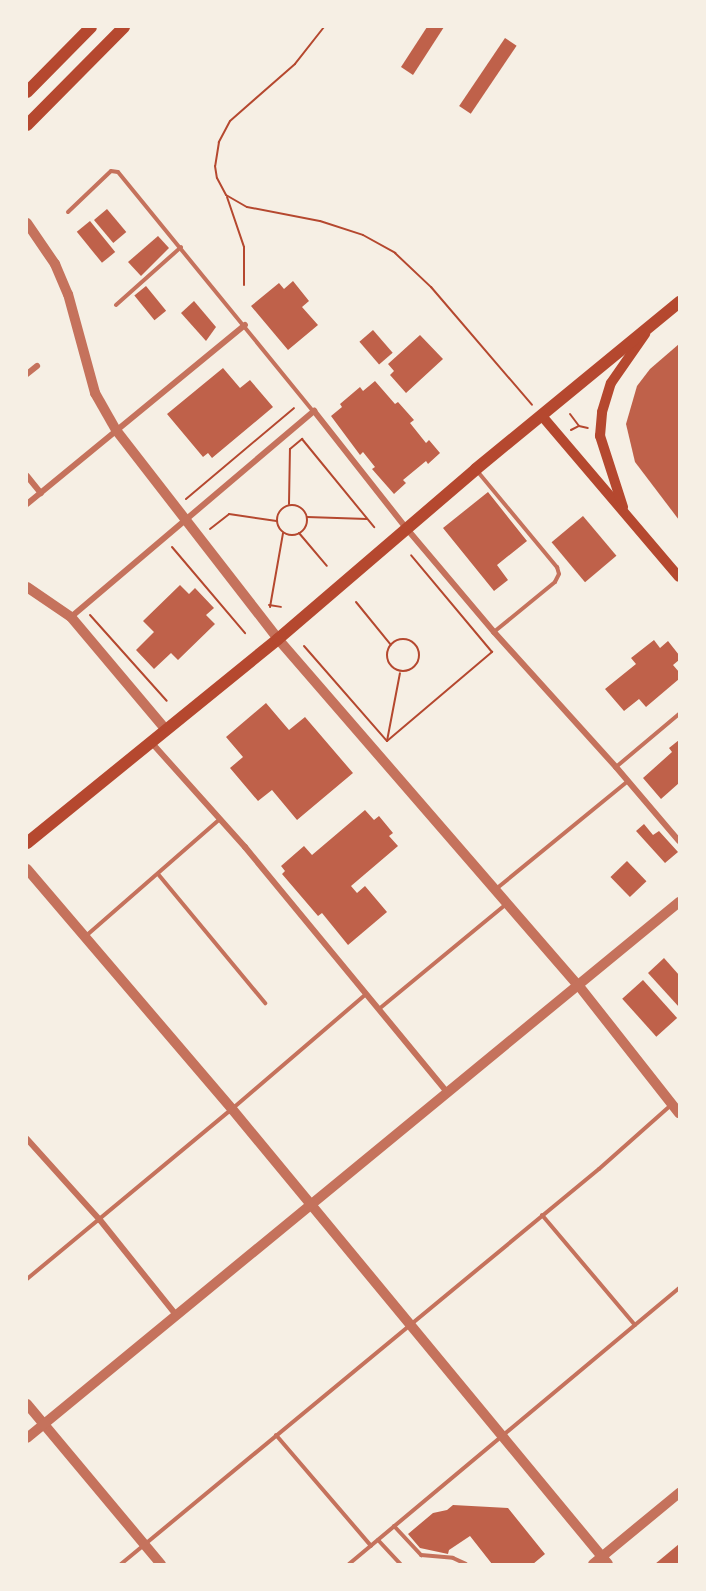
<!DOCTYPE html>
<style>
body{margin:0}
#map{position:relative;width:706px;height:1591px;overflow:hidden;background:#f6efe4;font-family:Manrope,sans-serif}
div>[style]{position:absolute}
.building>*{inset:0;background:#bf614a;transform-origin:0 0}
.path>*{height:2px;margin:-1px;padding:0 1px;transform-origin:1px;border-radius:1px;background:#b5482f}
.path>.ring{margin:-1px;padding:0;box-sizing:content-box;background:none;border:2px solid #b5482f;border-radius:50%}
.service>*{height:4px;margin:-2px;padding:0 2px;transform-origin:2px;border-radius:2px;background:#c5725c}
.minor>*{height:6px;margin:-3px;padding:0 3px;transform-origin:3px;border-radius:3px;background:#c5725c}
.tertiary>*{height:10px;margin:-5px;padding:0 5px;transform-origin:5px;border-radius:5px;background:#c5725c}
.secondary>*{height:10px;margin:-5px;padding:0 5px;transform-origin:5px;border-radius:5px;background:#b5482f}
.primary>*{height:12px;margin:-6px;padding:0 6px;transform-origin:6px;border-radius:6px;background:#b5482f}
span{translate:-50% -50%;white-space:nowrap;text-align:center;line-height:1.15;-webkit-text-stroke:5px #f6efe4;paint-order:stroke}
.frame{position:absolute;inset:0;border:28px solid #f6efe4;pointer-events:none}
</style>
<div id="map">
<div class="building">
<i style="clip-path:polygon(427px 27px,444px 27px,413px 75px,401px 67px)"></i>
<i style="left:505px;top:38px;width:14px;height:82px;rotate:34deg"></i>
<i style="left:107px;top:209px;width:30px;height:17px;rotate:50deg"></i>
<i style="left:90px;top:221px;width:40px;height:17px;rotate:51deg"></i>
<i style="clip-path:polygon(158px 236px,169px 248px,141px 276px,128px 262px)"></i>
<i style="clip-path:polygon(293px 281px,309px 301px,302px 307px,318px 325px,288px 350px,251px 306px,279px 283px,284px 289px)"></i>
<i style="left:146px;top:286px;width:32px;height:15px;rotate:51deg"></i>
<i style="clip-path:polygon(194px 301px,216px 327px,206px 341px,181px 313px)"></i>
<i style="left:373px;top:330px;width:30px;height:18px;rotate:49deg"></i>
<i style="clip-path:polygon(420px 335px,443px 359px,406px 393px,390px 375px,394px 371px,388px 364px)"></i>
<i style="clip-path:polygon(679px 344px,679px 520px,635px 462px,626px 424px,637px 386px,650px 369px)"></i>
<i style="clip-path:polygon(223px 368px,240px 388px,250px 380px,273px 407px,212px 458px,208px 453px,203px 457px,167px 414px)"></i>
<i style="clip-path:polygon(375px 381px,395px 404px,398px 402px,414px 420px,410px 423px,426px 443px,429px 440px,440px 453px,428px 464px,426px 461px,403px 480px,406px 483px,394px 494px,372px 469px,375px 467px,363px 452px,360px 455px,331px 416px,342px 407px,340px 404px,360px 387px,363px 391px)"></i>
<i style="clip-path:polygon(488px 492px,527px 541px,497px 565px,508px 580px,494px 591px,443px 528px)"></i>
<i style="left:583px;top:516px;width:52px;height:41px;rotate:50deg"></i>
<i style="clip-path:polygon(180px 585px,189px 594px,195px 588px,214px 608px,206px 615px,215px 624px,178px 660px,171px 653px,154px 669px,136px 650px,154px 632px,143px 621px)"></i>
<i style="clip-path:polygon(654px 640px,660px 648px,668px 641px,679px 655px,679px 660px,673px 665px,679px 672px,679px 679px,646px 707px,639px 699px,624px 711px,605px 689px,636px 664px,631px 658px)"></i>
<i style="clip-path:polygon(266px 703px,289px 730px,305px 717px,353px 773px,297px 820px,272px 790px,258px 801px,230px 768px,243px 757px,226px 737px)"></i>
<i style="clip-path:polygon(679px 740px,679px 783px,661px 799px,643px 778px,672px 752px,669px 748px)"></i>
<i style="clip-path:polygon(365px 810px,374px 820px,379px 816px,393px 833px,389px 836px,398px 846px,351px 886px,357px 893px,365px 886px,387px 912px,348px 945px,322px 913px,318px 916px,282px 874px,285px 871px,281px 866px,304px 846px,312px 855px)"></i>
<i style="clip-path:polygon(644px 824px,653px 835px,659px 831px,678px 852px,665px 863px,636px 831px)"></i>
<i style="left:627px;top:861px;width:28px;height:23px;rotate:46deg"></i>
<i style="clip-path:polygon(664px 958px,679px 975px,679px 1007px,648px 973px)"></i>
<i style="left:643px;top:980px;width:51px;height:28px;rotate:48deg"></i>
<i style="clip-path:polygon(453px 1505px,508px 1508px,545px 1554px,533px 1564px,492px 1564px,470px 1536px,449px 1550px,448px 1554px,420px 1548px,408px 1534px,433px 1513px,447px 1510px)"></i>
<i style="clip-path:polygon(679px 1544px,679px 1564px,655px 1564px)"></i>
</div>
<div class="path">
<i style="left:324px;top:27px;width:47px;rotate:128.1deg"></i>
<i style="left:295px;top:64px;width:86px;rotate:138.8deg"></i>
<i style="left:230px;top:121px;width:24px;rotate:118deg"></i>
<i style="left:219px;top:142px;width:24px;rotate:99deg"></i>
<i style="left:215px;top:166px;width:12px;rotate:81deg"></i>
<i style="left:217px;top:178px;width:19px;rotate:62deg"></i>
<i style="left:226px;top:195px;width:24px;rotate:30deg"></i>
<i style="left:247px;top:207px;width:74px;rotate:10.9deg"></i>
<i style="left:320px;top:221px;width:45px;rotate:18deg"></i>
<i style="left:363px;top:235px;width:37px;rotate:29deg"></i>
<i style="left:395px;top:253px;width:50px;rotate:43.4deg"></i>
<i style="left:431px;top:287px;width:155px;rotate:49.4deg"></i>
<i style="left:227px;top:197px;width:53px;rotate:71.2deg"></i>
<i style="left:244px;top:247px;width:38px;rotate:90deg"></i>
<i style="left:570px;top:414px;width:15px;rotate:53deg"></i>
<i style="left:571px;top:430px;width:9px;rotate:-27deg"></i>
<i style="left:579px;top:426px;width:9px;rotate:13deg"></i>
<i style="left:186px;top:499px;width:141px;rotate:-40.1deg"></i>
<i style="left:289px;top:504px;width:55px;rotate:-89deg"></i>
<i style="left:290px;top:449px;width:16px;rotate:-40deg"></i>
<i style="left:302px;top:439px;width:114px;rotate:50.7deg"></i>
<i class="ring" style="left:277px;top:505px;width:28px;height:28px"></i>
<i style="left:307px;top:517px;width:60px;rotate:1.9deg"></i>
<i style="left:210px;top:529px;width:24px;rotate:-38deg"></i>
<i style="left:229px;top:514px;width:48px;rotate:8.5deg"></i>
<i style="left:299px;top:533px;width:43px;rotate:49.7deg"></i>
<i style="left:172px;top:547px;width:113px;rotate:49.7deg"></i>
<i style="left:356px;top:602px;width:55px;rotate:50.9deg"></i>
<i style="left:269px;top:605px;width:12px;rotate:9deg"></i>
<i style="left:270px;top:607px;width:75px;rotate:-80deg"></i>
<i style="left:90px;top:615px;width:115px;rotate:48.2deg"></i>
<i class="ring" style="left:387px;top:639px;width:30px;height:30px"></i>
<i style="left:304px;top:646px;width:126px;rotate:48.9deg"></i>
<i style="left:387px;top:741px;width:138px;rotate:-40.3deg"></i>
<i style="left:492px;top:652px;width:126px;rotate:-129.9deg"></i>
<i style="left:387px;top:741px;width:69px;rotate:-79.2deg"></i>
</div>
<div class="service">
<i style="left:68px;top:212px;width:59px;rotate:-43.6deg"></i>
<i style="left:111px;top:171px;width:7px;rotate:8deg"></i>
<i style="left:118px;top:172px;width:308px;rotate:50.8deg"></i>
<i style="left:116px;top:305px;width:87px;rotate:-41.7deg"></i>
<i style="left:478px;top:472px;width:124px;rotate:50.3deg"></i>
<i style="left:557px;top:567px;width:7px;rotate:74deg"></i>
<i style="left:559px;top:574px;width:9px;rotate:117deg"></i>
<i style="left:555px;top:582px;width:79px;rotate:140.7deg"></i>
<i style="left:616px;top:767px;width:82px;rotate:-40.1deg"></i>
<i style="left:158px;top:874px;width:168px;rotate:50.3deg"></i>
<i style="left:496px;top:889px;width:171px;rotate:-39.3deg"></i>
<i style="left:87px;top:935px;width:176px;rotate:-41.1deg"></i>
<i style="left:379px;top:1009px;width:163px;rotate:-39.5deg"></i>
<i style="left:542px;top:1215px;width:144px;rotate:49.8deg"></i>
<i style="left:27px;top:1279px;width:266px;rotate:-39.7deg"></i>
<i style="left:232px;top:1109px;width:177px;rotate:-40.6deg"></i>
<i style="left:276px;top:1435px;width:146px;rotate:49.4deg"></i>
<i style="left:394px;top:1526px;width:40px;rotate:47deg"></i>
<i style="left:421px;top:1555px;width:32px;rotate:5deg"></i>
<i style="left:453px;top:1558px;width:14px;rotate:25deg"></i>
<i style="left:378px;top:1540px;width:33px;rotate:47deg"></i>
<i style="left:121px;top:1564px;width:620px;rotate:-39.57deg"></i>
<i style="left:599px;top:1169px;width:96px;rotate:-41.6deg"></i>
<i style="left:349px;top:1564px;width:430px;rotate:-39.9deg"></i>
</div>
<div class="minor">
<i style="left:27px;top:374px;width:13px;rotate:-39deg"></i>
<i style="left:27px;top:476px;width:22px;rotate:51deg"></i>
<i style="left:27px;top:504px;width:282px;rotate:-39.4deg"></i>
<i style="left:71px;top:617px;width:319px;rotate:-40.3deg"></i>
<i style="left:314px;top:411px;width:150px;rotate:51.8deg"></i>
<i style="left:407px;top:529px;width:135px;rotate:49.8deg"></i>
<i style="left:494px;top:632px;width:182px;rotate:47.9deg"></i>
<i style="left:616px;top:767px;width:97px;rotate:49.6deg"></i>
<i style="left:151px;top:742px;width:141px;rotate:48.2deg"></i>
<i style="left:245px;top:847px;width:316px;rotate:50.5deg"></i>
<i style="left:27px;top:1139px;width:109px;rotate:48deg"></i>
<i style="left:100px;top:1220px;width:122px;rotate:51.3deg"></i>
</div>
<div class="tertiary">
<i style="left:27px;top:223px;width:50px;rotate:55.7deg"></i>
<i style="left:55px;top:264px;width:33px;rotate:67deg"></i>
<i style="left:68px;top:294px;width:103px;rotate:74.7deg"></i>
<i style="left:95px;top:393px;width:43px;rotate:60.4deg"></i>
<i style="left:116px;top:430px;width:264px;rotate:52.2deg"></i>
<i style="left:278px;top:639px;width:459px;rotate:49.1deg"></i>
<i style="left:579px;top:986px;width:162px;rotate:51.8deg"></i>
<i style="left:27px;top:587px;width:53px;rotate:34.3deg"></i>
<i style="left:71px;top:617px;width:148px;rotate:49.9deg"></i>
<i style="left:27px;top:869px;width:316px;rotate:49.5deg"></i>
<i style="left:232px;top:1109px;width:590px;rotate:50.43deg"></i>
<i style="left:27px;top:1404px;width:209px;rotate:50.1deg"></i>
<i style="left:27px;top:1438px;width:844px;rotate:-39.42deg"></i>
<i style="left:593px;top:1564px;width:112px;rotate:-39.5deg"></i>
</div>
<div class="secondary">
<i style="left:542px;top:416px;width:211px;rotate:49.6deg"></i>
<i style="left:623px;top:507px;width:75px;rotate:-107.9deg"></i>
<i style="left:600px;top:436px;width:24px;rotate:-85deg"></i>
<i style="left:602px;top:412px;width:30px;rotate:-73deg"></i>
<i style="left:611px;top:383px;width:60px;rotate:-55.2deg"></i>
</div>
<div class="primary">
<i style="left:27px;top:92px;width:91px;rotate:-45.4deg"></i>
<i style="left:27px;top:125px;width:138px;rotate:-45.3deg"></i>
<i style="left:27px;top:843px;width:323px;rotate:-39.1deg"></i>
<i style="left:278px;top:639px;width:261px;rotate:-40.6deg"></i>
<i style="left:476px;top:469px;width:263px;rotate:-39.4deg"></i>
</div>
<div class="frame"></div>
</div>
